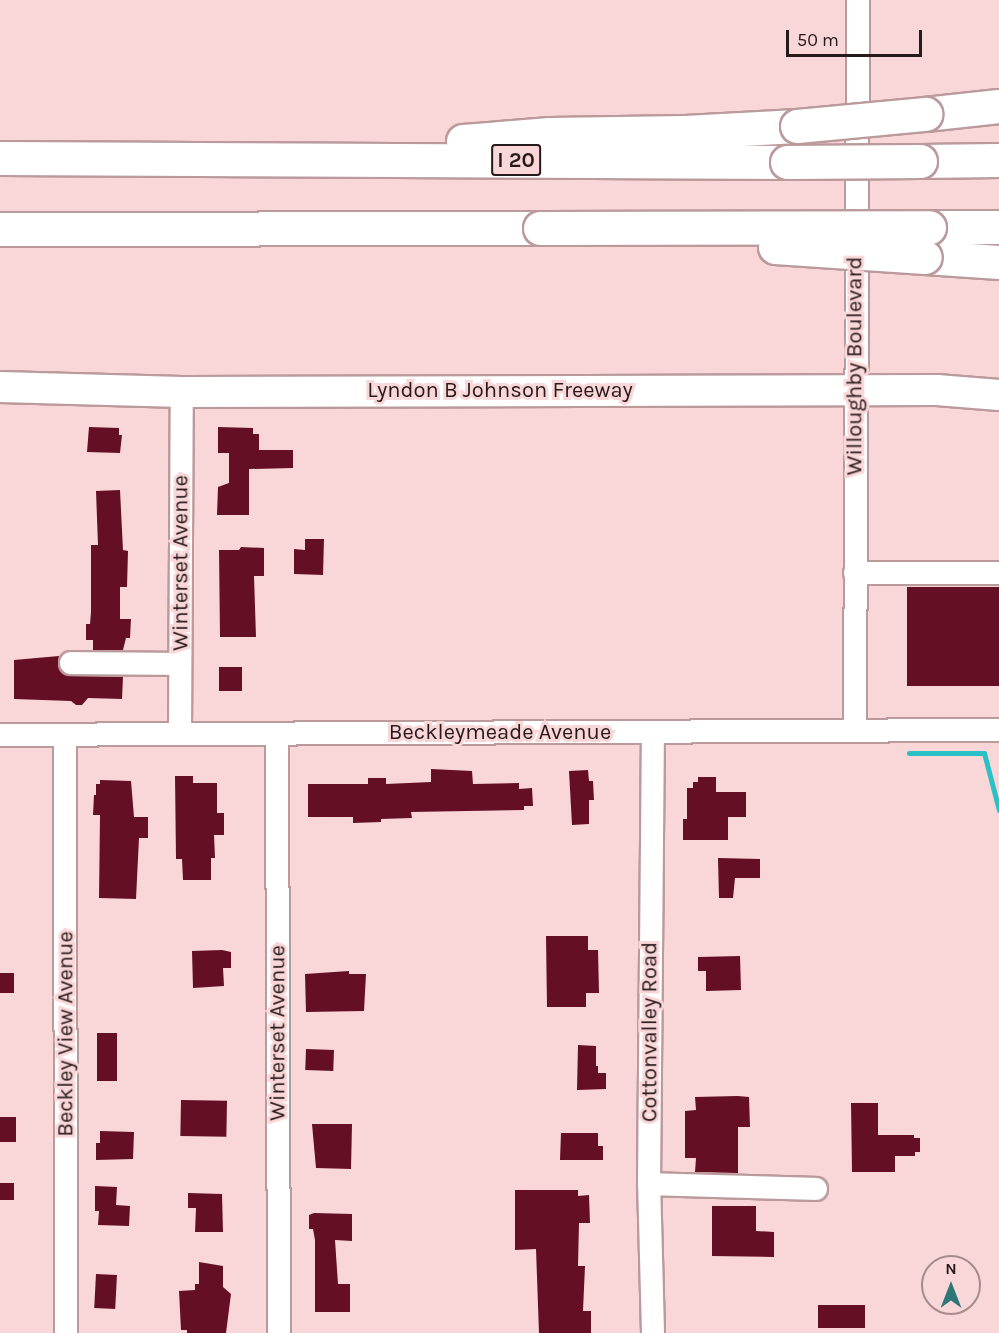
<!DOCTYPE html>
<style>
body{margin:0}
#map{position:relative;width:999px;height:1333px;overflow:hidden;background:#f9d6d8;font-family:Karla,sans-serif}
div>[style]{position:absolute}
.stream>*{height:5px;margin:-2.5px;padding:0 2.5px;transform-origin:2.5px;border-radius:2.5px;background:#2ac0c4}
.building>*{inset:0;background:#650f24;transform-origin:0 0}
.roads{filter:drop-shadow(2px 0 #bb9a9c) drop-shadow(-2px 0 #bb9a9c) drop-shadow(0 2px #bb9a9c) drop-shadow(0 -2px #bb9a9c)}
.minor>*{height:22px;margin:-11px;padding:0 11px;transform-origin:11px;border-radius:11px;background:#fff}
.major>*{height:30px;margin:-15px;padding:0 15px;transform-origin:15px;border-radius:15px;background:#fff}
.highway>*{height:33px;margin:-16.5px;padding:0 16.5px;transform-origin:16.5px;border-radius:16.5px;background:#fff}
.bridges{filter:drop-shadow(2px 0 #bb9a9c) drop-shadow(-2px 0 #bb9a9c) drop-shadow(0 2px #bb9a9c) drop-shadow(0 -2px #bb9a9c)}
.highway-bridge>*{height:33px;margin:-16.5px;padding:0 16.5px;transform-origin:16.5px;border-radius:16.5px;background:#fff}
span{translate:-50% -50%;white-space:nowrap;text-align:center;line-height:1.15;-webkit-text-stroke:6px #f9d6d8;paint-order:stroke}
.shield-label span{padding:2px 4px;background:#f9d6d8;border:2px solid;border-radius:4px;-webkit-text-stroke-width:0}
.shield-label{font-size:21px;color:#261a1b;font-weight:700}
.street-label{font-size:22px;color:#261a1b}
.north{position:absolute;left:921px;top:1255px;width:60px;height:60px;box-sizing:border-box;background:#f9d6d8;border:2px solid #a58b8c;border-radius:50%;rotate:0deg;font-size:16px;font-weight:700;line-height:24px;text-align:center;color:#261a1b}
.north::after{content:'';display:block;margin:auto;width:21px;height:27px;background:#2d7779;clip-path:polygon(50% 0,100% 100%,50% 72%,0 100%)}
.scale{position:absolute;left:786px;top:30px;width:136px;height:27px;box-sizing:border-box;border:3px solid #261a1b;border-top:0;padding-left:8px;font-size:18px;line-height:21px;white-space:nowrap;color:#261a1b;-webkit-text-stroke:4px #f9d6d8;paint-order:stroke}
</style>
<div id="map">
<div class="stream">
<i style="left:909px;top:753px;width:75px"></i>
<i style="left:984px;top:753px;width:59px;rotate:75.3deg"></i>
</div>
<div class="building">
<i style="clip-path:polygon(89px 427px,119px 428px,119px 435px,122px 435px,120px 453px,87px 452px)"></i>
<i style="clip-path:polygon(218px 427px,253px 428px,253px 434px,259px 434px,259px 450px,293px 450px,293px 468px,249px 469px,249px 515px,217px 515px,218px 487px,229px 483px,229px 453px,218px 453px)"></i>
<i style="clip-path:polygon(120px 490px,123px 550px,128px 551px,127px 587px,120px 587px,120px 619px,131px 619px,130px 638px,126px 638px,123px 650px,93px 650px,93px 640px,86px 640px,86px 624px,90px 624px,91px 612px,91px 545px,98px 545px,96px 491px)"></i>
<i style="clip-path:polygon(305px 539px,324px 539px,323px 575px,294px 574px,294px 549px,305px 550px)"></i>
<i style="clip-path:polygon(241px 547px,264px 548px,264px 576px,254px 576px,256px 637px,220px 637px,219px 550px,239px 550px)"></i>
<i style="left:999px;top:587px;width:99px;height:92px;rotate:90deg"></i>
<i style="clip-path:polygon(59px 656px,59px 669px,65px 675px,123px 677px,122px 699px,88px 698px,82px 705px,76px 705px,71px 701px,14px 699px,14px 660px)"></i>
<i style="left:219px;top:667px;width:23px;height:24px"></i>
<i style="clip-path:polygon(431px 769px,472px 771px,473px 784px,519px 783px,519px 789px,532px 788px,533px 806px,524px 806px,524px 810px,411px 812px,412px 818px,381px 819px,381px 822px,353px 823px,353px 817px,308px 817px,308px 784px,368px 784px,368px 778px,386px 778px,386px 784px,431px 782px)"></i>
<i style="clip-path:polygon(588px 770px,589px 781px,593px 781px,594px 800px,589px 800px,589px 824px,572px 825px,569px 771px)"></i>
<i style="clip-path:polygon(175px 776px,193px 776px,193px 783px,217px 783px,217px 813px,224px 813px,224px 835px,214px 835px,215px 858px,211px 858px,211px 880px,183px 880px,182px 859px,176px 859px)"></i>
<i style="clip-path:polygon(698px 777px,716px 777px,716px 792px,746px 792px,746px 817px,728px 817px,728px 840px,683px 840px,683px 819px,687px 819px,687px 788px,693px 788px,693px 782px,698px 782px)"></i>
<i style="clip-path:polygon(100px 780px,131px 781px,134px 817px,148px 817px,148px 838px,139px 838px,136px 899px,99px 898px,100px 815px,93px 815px,94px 795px,96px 795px,96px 784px,100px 784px)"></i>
<i style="clip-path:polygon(718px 858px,760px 859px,760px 878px,735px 878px,733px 898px,719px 898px)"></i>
<i style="clip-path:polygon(546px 936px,588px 936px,588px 950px,598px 950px,599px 993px,586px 993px,586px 1007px,547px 1007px)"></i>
<i style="clip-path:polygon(222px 950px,231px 952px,231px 968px,223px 968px,224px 986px,193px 988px,192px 951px)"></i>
<i style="clip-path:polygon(740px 956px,741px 990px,706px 991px,706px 971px,698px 971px,698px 957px)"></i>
<i style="clip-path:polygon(349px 971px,349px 974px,366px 974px,364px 1011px,306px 1012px,305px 974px)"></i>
<i style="left:0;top:973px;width:14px;height:20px"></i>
<i style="left:97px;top:1033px;width:20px;height:48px"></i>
<i style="clip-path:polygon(578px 1045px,596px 1046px,596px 1066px,598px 1066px,598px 1073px,606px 1073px,606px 1089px,577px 1090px)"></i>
<i style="left:306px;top:1049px;width:28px;height:21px;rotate:2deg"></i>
<i style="clip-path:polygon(738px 1096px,749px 1097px,750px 1127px,738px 1127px,738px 1173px,695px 1172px,696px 1158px,685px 1158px,685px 1111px,696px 1110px,695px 1097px)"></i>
<i style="left:181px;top:1100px;width:46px;height:36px;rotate:1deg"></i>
<i style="clip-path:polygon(851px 1103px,878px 1103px,878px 1135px,914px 1135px,914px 1138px,920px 1138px,920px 1152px,915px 1152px,915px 1156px,895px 1156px,895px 1172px,852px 1172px)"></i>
<i style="left:0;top:1117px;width:16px;height:25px"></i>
<i style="clip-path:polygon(312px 1124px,352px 1124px,351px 1169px,316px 1168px)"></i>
<i style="clip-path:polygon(100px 1131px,134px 1132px,133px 1159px,96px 1160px,96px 1143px,100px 1143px)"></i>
<i style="clip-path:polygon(561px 1133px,598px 1133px,598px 1146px,603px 1146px,603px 1160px,560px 1160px)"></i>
<i style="left:0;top:1183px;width:14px;height:17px"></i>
<i style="clip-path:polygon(95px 1186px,117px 1187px,116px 1205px,130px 1206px,129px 1226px,98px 1225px,99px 1211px,95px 1211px)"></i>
<i style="clip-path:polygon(515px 1190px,578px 1190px,578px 1196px,589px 1195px,590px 1223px,579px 1223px,578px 1266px,585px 1266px,583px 1311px,591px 1311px,591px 1333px,539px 1333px,536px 1249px,515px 1250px)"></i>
<i style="clip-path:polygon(188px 1193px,222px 1194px,223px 1232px,195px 1232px,196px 1208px,188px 1208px)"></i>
<i style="clip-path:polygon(712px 1206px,756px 1206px,756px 1231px,774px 1232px,774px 1257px,712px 1256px)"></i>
<i style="clip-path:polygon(314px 1213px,352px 1214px,352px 1241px,335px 1240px,338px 1284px,350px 1284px,350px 1312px,315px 1312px,315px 1240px,313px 1229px,309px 1229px,309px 1215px)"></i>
<i style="clip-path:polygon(199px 1262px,223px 1266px,223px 1287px,231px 1294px,226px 1333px,187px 1333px,187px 1330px,181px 1330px,179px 1291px,195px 1290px,195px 1284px,199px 1284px)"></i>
<i style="left:96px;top:1274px;width:21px;height:34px;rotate:3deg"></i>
<i style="left:818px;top:1305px;width:47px;height:23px"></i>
</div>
<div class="roads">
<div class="minor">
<i style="left:855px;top:573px;width:144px"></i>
<i style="left:71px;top:663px;width:109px;rotate:0.5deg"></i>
<i style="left:855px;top:731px;width:731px;rotate:-89.76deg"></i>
<i style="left:180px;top:734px;width:342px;rotate:-89.7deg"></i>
<i style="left:277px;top:734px;width:599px;rotate:89.81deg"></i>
<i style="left:0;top:735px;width:999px;rotate:-0.29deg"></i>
<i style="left:65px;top:735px;width:598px;rotate:89.9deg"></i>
<i style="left:649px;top:1184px;width:167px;rotate:1.7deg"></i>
<i style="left:653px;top:1333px;width:149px;rotate:-91.5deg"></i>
<i style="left:649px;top:1184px;width:452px;rotate:-89.5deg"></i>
</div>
<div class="major">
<i style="left:0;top:387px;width:182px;rotate:1.6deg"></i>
<i style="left:182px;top:392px;width:755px;rotate:-0.15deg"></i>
<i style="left:937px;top:390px;width:62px;rotate:4.6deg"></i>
</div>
<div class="highway">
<i style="left:925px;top:114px;width:74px;rotate:-6.2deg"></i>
<i style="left:463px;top:141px;width:87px;rotate:-4.6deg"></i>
<i style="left:550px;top:134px;width:135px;rotate:-0.8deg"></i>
<i style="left:685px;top:132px;width:112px;rotate:-3.1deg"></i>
<i style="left:0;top:158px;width:787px;rotate:0.29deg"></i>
<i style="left:920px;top:161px;width:79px;rotate:-0.7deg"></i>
<i style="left:929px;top:227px;width:70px"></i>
<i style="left:0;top:229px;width:540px;rotate:-0.11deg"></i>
<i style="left:925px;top:257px;width:74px;rotate:3.9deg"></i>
</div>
</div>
<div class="bridges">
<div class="highway-bridge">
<i style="left:797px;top:126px;width:129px;rotate:-5.4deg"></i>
<i style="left:787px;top:162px;width:133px;rotate:-0.4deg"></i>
<i style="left:540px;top:228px;width:389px;rotate:-0.1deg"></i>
<i style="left:775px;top:247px;width:150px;rotate:3.8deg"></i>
</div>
</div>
<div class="shield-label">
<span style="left:516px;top:160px">I 20</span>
</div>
<div class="street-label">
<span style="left:855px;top:366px;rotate:-90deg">Willoughby Boulevard</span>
<span style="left:500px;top:391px">Lyndon B Johnson Freeway</span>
<span style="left:181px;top:563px;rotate:-90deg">Winterset Avenue</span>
<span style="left:500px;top:733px">Beckleymeade Avenue</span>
<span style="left:650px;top:1032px;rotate:-90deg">Cottonvalley Road</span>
<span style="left:278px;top:1033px;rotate:-90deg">Winterset Avenue</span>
<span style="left:66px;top:1034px;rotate:-90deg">Beckley View Avenue</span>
</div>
<div class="north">N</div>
<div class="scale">50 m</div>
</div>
